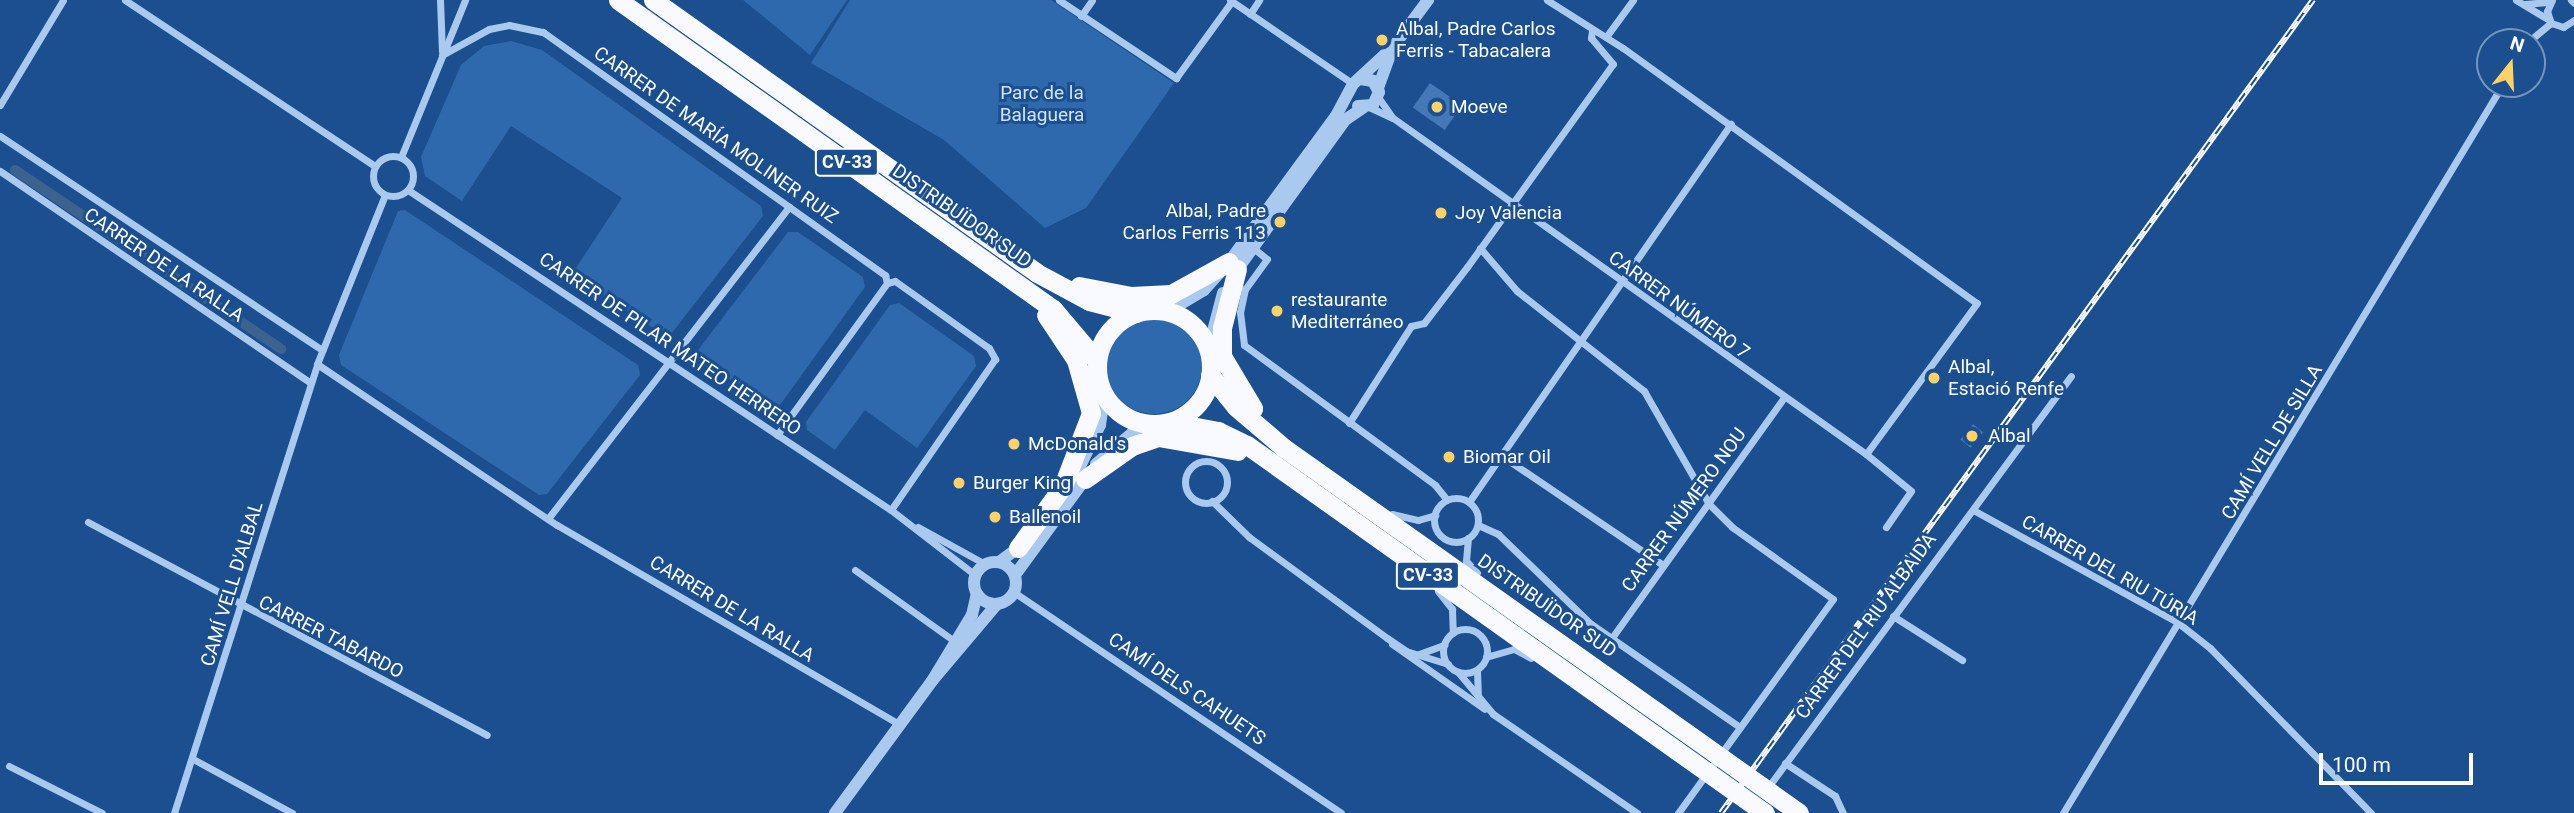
<!DOCTYPE html>
<meta charset="utf-8">
<style>
body{margin:0}
#map{position:relative;width:2574px;height:813px;overflow:hidden;background:#1b4f8f;font-family:Roboto,sans-serif}
div>[style]{position:absolute}
.green>*{inset:0;background:#2e69ad}
.round{border-radius:50%}
.canal>*{height:10px;margin:-5px;padding:0 5px;transform-origin:5px;border-radius:5px;background:#3c6290}
.building>*{inset:0;background:#4478b7;transform-origin:0 0}
.minor>*{height:7px;margin:-3.5px;padding:0 3.5px;transform-origin:3.5px;border-radius:3.5px;background:#a9c9ee}
.minor>.ring{margin:-3.5px;padding:0;box-sizing:content-box;background:none;border:7px solid #a9c9ee;border-radius:50%}
.tertiary>*{height:12px;margin:-6px;padding:0 6px;transform-origin:6px;border-radius:6px;background:#a9c9ee}
.tertiary>.ring{margin:-6px;padding:0;box-sizing:content-box;background:none;border:12px solid #a9c9ee;border-radius:50%}
.trunk>*{height:19px;margin:-9.5px;padding:0 9.5px;transform-origin:9.5px;border-radius:9.5px;background:#f8faff}
.trunk>.ring{margin:-9.5px;padding:0;box-sizing:content-box;background:none;border:19px solid #f8faff;border-radius:50%}
.rail>*{height:6px;margin-top:-3px;transform-origin:0;background:repeating-linear-gradient(90deg,#1b4f8f 0 10px,#fff 0 20px);box-sizing:border-box;border-block:2px solid #fff}
.trunk-bridge>*{height:19px;margin:-9.5px;padding:0 9.5px;transform-origin:9.5px;border-radius:9.5px;background:#f8faff}
.dots>*{width:19px;height:19px;translate:-50% -50%;box-sizing:border-box;border:4px solid #1b4f8f;border-radius:50%}
span{translate:-50% -50%;white-space:nowrap;text-align:center;line-height:1.15;-webkit-text-stroke:6px #1b4f8f;paint-order:stroke}
.shield-label span{padding:2px 5px;background:#1b4f8f;border:2px solid;border-radius:5px;-webkit-text-stroke-width:0}
.shield-label{font-size:18px;color:#fff;font-weight:700}
.poi-label{font-size:19px;color:#fff}
.left{translate:0 -50%;text-align:left}
.right{translate:-100% -50%;text-align:right}
.park-label{font-size:19px;color:#cfe3fa}
.street-label{font-size:19px;color:#fff}
.north{position:absolute;left:2476px;top:28px;width:70px;height:70px;box-sizing:border-box;background:#1b4f8f;border:2px solid #7695bc;border-radius:50%;rotate:18deg;font-size:19px;font-weight:700;line-height:28px;text-align:center;color:#fff}
.north::after{content:'';display:block;margin:auto;width:24px;height:32px;background:#ffd166;clip-path:polygon(50% 0,100% 100%,50% 72%,0 100%)}
.scale{position:absolute;left:2319px;top:753px;width:154px;height:32px;box-sizing:border-box;border:4px solid #fff;border-top:0;padding-left:9px;font-size:21px;line-height:24px;white-space:nowrap;color:#fff;-webkit-text-stroke:5px #1b4f8f;paint-order:stroke}
</style>
<div id="map">
<div class="green">
<i style="clip-path:polygon(743px 0,847px 0,810px 55px)"></i>
<i style="clip-path:polygon(850px 0,1051px 0,1174px 83px,1086px 208px,1045px 228px,944px 140px,811px 63px)"></i>
<i style="clip-path:polygon(511px 41px,542px 50px,761px 206px,763px 216px,671px 334px,662px 334px,572px 274px,622px 198px,511px 126px,462px 201px,425px 176px,421px 157px,461px 65px,484px 46px)"></i>
<i style="clip-path:polygon(405px 210px,638px 365px,640px 375px,547px 494px,539px 495px,341px 365px,339px 355px,398px 211px)"></i>
<i style="clip-path:polygon(788px 232px,798px 232px,863px 277px,865px 287px,780px 405px,770px 406px,700px 359px,698px 350px)"></i>
<i style="clip-path:polygon(899px 303px,974px 356px,976px 366px,917px 448px,865px 410px,835px 450px,807px 430px,806px 422px,890px 305px)"></i>
<i class="round" style="left:1106px;top:318px;width:96px;height:96px"></i>
</div>
<div class="canal">
<i style="left:15px;top:170px;width:321px;rotate:33.9deg"></i>
</div>
<div class="building">
<i style="left:1430px;top:83px;width:39px;height:30px;rotate:35deg"></i>
<i style="left:1973px;top:424px;width:13px;height:20px;rotate:39deg"></i>
</div>
<div class="minor">
<i style="left:125px;top:0;width:300px;rotate:33.6deg"></i>
<i style="left:440px;top:0;width:51px;rotate:87.8deg"></i>
<i style="left:1059px;top:0;width:141px;rotate:33.7deg"></i>
<i style="left:1176px;top:78px;width:95px;rotate:-54deg"></i>
<i style="left:1230px;top:0;width:149px;rotate:34.3deg"></i>
<i style="left:1547px;top:0;width:90px;rotate:32.3deg"></i>
<i style="left:1623px;top:48px;width:436px;rotate:35.8deg"></i>
<i style="left:1977px;top:303px;width:187px;rotate:126.3deg"></i>
<i style="left:2516px;top:0;width:39px;rotate:31deg"></i>
<i style="left:2552px;top:0;width:12px;rotate:114deg"></i>
<i style="left:2547px;top:11px;width:13px;rotate:72deg"></i>
<i style="left:2551px;top:23px;width:13px;rotate:18deg"></i>
<i style="left:2563px;top:27px;width:13px;rotate:-32deg"></i>
<i style="left:2571px;top:0;width:4px;rotate:45deg"></i>
<i style="left:2525px;top:4px;width:25px;rotate:-5deg"></i>
<i style="left:1250px;top:14px;width:17px;rotate:-57deg"></i>
<i style="left:1081px;top:16px;width:19px;rotate:-55deg"></i>
<i style="left:1606px;top:37px;width:46px;rotate:-53.9deg"></i>
<i style="left:2528px;top:42px;width:30px;rotate:-40deg"></i>
<i style="left:442px;top:55px;width:54px;rotate:-29deg"></i>
<i style="left:489px;top:29px;width:20px;rotate:-11deg"></i>
<i style="left:509px;top:25px;width:35px;rotate:12deg"></i>
<i style="left:543px;top:32px;width:420px;rotate:35.4deg"></i>
<i style="left:885px;top:275px;width:8px;rotate:76deg"></i>
<i style="left:1378px;top:97px;width:24px;rotate:55deg"></i>
<i style="left:0;top:105px;width:122px;rotate:-59deg"></i>
<i style="left:1369px;top:107px;width:26px;rotate:25deg"></i>
<i style="left:1393px;top:118px;width:580px;rotate:35.39deg"></i>
<i style="left:1866px;top:454px;width:58px;rotate:39.4deg"></i>
<i style="left:1911px;top:491px;width:44px;rotate:124.8deg"></i>
<i style="left:0;top:136px;width:387px;rotate:33.6deg"></i>
<i class="ring" style="left:373px;top:156px;width:33px;height:33px"></i>
<i style="left:401px;top:157px;width:170px;rotate:-67.8deg"></i>
<i style="left:0;top:171px;width:376px;rotate:34.3deg"></i>
<i style="left:408px;top:190px;width:579px;rotate:33.53deg"></i>
<i style="left:891px;top:510px;width:106px;rotate:37.7deg"></i>
<i style="left:1252px;top:247px;width:19px;rotate:39deg"></i>
<i style="left:1267px;top:259px;width:37px;rotate:126deg"></i>
<i style="left:1245px;top:289px;width:24px;rotate:102deg"></i>
<i style="left:1240px;top:312px;width:33px;rotate:83deg"></i>
<i style="left:1244px;top:345px;width:237px;rotate:36.2deg"></i>
<i style="left:1435px;top:485px;width:19px;rotate:51deg"></i>
<i style="left:1480px;top:248px;width:57px;rotate:49.3deg"></i>
<i style="left:1517px;top:291px;width:162px;rotate:38.2deg"></i>
<i style="left:1644px;top:391px;width:130px;rotate:60.1deg"></i>
<i style="left:1709px;top:504px;width:33px;rotate:45deg"></i>
<i style="left:1732px;top:527px;width:124px;rotate:35.5deg"></i>
<i style="left:1833px;top:599px;width:264px;rotate:125.9deg"></i>
<i style="left:887px;top:283px;width:8px;rotate:-14deg"></i>
<i style="left:895px;top:281px;width:115px;rotate:35.5deg"></i>
<i style="left:989px;top:348px;width:13px;rotate:61deg"></i>
<i style="left:995px;top:359px;width:183px;rotate:124.6deg"></i>
<i style="left:317px;top:364px;width:289px;rotate:33.9deg"></i>
<i style="left:557px;top:525px;width:397px;rotate:30.2deg"></i>
<i style="left:1349px;top:423px;width:115px;rotate:-57.4deg"></i>
<i style="left:1411px;top:326px;width:13px;rotate:-13deg"></i>
<i style="left:1424px;top:323px;width:71px;rotate:-52.5deg"></i>
<i style="left:1467px;top:267px;width:250px;rotate:-54.3deg"></i>
<i style="left:1613px;top:64px;width:34px;rotate:-130deg"></i>
<i style="left:1591px;top:38px;width:7px;rotate:-82deg"></i>
<i style="left:777px;top:435px;width:188px;rotate:-54.1deg"></i>
<i style="left:1502px;top:456px;width:194px;rotate:34.1deg"></i>
<i class="ring" style="left:1185px;top:461px;width:35px;height:35px"></i>
<i class="ring" style="left:1434px;top:498px;width:37px;height:37px"></i>
<i style="left:1212px;top:501px;width:52px;rotate:44.2deg"></i>
<i style="left:1249px;top:537px;width:171px;rotate:36.2deg"></i>
<i style="left:1387px;top:638px;width:23px;rotate:34deg"></i>
<i style="left:1406px;top:651px;width:44px;rotate:17.2deg"></i>
<i style="left:1469px;top:502px;width:460px;rotate:-55.3deg"></i>
<i style="left:1975px;top:511px;width:230px;rotate:28.8deg"></i>
<i style="left:2177px;top:622px;width:42px;rotate:38.2deg"></i>
<i style="left:2210px;top:648px;width:231px;rotate:45.7deg"></i>
<i style="left:1392px;top:514px;width:27px;rotate:13deg"></i>
<i style="left:1418px;top:520px;width:18px;rotate:-16deg"></i>
<i style="left:550px;top:516px;width:391px;rotate:-52.3deg"></i>
<i style="left:88px;top:522px;width:452px;rotate:28.1deg"></i>
<i style="left:1478px;top:525px;width:22px;rotate:24deg"></i>
<i style="left:1498px;top:534px;width:129px;rotate:44.1deg"></i>
<i style="left:1591px;top:624px;width:181px;rotate:34.7deg"></i>
<i style="left:918px;top:527px;width:77px;rotate:28.9deg"></i>
<i style="left:1468px;top:538px;width:23px;rotate:95deg"></i>
<i style="left:1466px;top:561px;width:16px;rotate:47deg"></i>
<i style="left:855px;top:570px;width:122px;rotate:35.6deg"></i>
<i style="left:1438px;top:591px;width:23px;rotate:52deg"></i>
<i style="left:1452px;top:609px;width:24px;rotate:88deg"></i>
<i style="left:1015px;top:593px;width:393px;rotate:34deg"></i>
<i style="left:1893px;top:616px;width:82px;rotate:32.5deg"></i>
<i class="ring" style="left:1443px;top:629px;width:37px;height:37px"></i>
<i style="left:1611px;top:639px;width:294px;rotate:-54.4deg"></i>
<i style="left:1392px;top:644px;width:113px;rotate:35deg"></i>
<i style="left:1419px;top:654px;width:27px;rotate:-20deg"></i>
<i style="left:1486px;top:657px;width:29px;rotate:-16deg"></i>
<i style="left:1514px;top:649px;width:19px;rotate:28deg"></i>
<i style="left:1477px;top:670px;width:25px;rotate:88deg"></i>
<i style="left:1458px;top:672px;width:55px;rotate:50.2deg"></i>
<i style="left:1493px;top:714px;width:175px;rotate:34.5deg"></i>
<i style="left:193px;top:759px;width:113px;rotate:28.6deg"></i>
<i style="left:1785px;top:763px;width:60px;rotate:33.4deg"></i>
<i style="left:1835px;top:796px;width:19px;rotate:65deg"></i>
<i style="left:9px;top:766px;width:104px;rotate:26.8deg"></i>
<i style="left:1766px;top:790px;width:514px;rotate:-53.62deg"></i>
<i style="left:174px;top:813px;width:471px;rotate:-72.3deg"></i>
<i style="left:317px;top:364px;width:182px;rotate:-68.1deg"></i>
<i style="left:2063px;top:813px;width:851px;rotate:-58.89deg"></i>
</div>
<div class="tertiary">
<i style="left:1378px;top:88px;width:38px;rotate:-70deg"></i>
<i style="left:1358px;top:106px;width:15px;rotate:-4deg"></i>
<i style="left:1373px;top:105px;width:14px;rotate:-65deg"></i>
<i style="left:1379px;top:92px;width:13px;rotate:-119deg"></i>
<i style="left:1373px;top:81px;width:13px;rotate:-171deg"></i>
<i style="left:1234px;top:274px;width:190px;rotate:-54.2deg"></i>
<i style="left:1345px;top:120px;width:23px;rotate:-34deg"></i>
<i style="left:1167px;top:312px;width:43px;rotate:-30.7deg"></i>
<i style="left:1204px;top:290px;width:38px;rotate:-48deg"></i>
<i style="left:1229px;top:262px;width:181px;rotate:-53.8deg"></i>
<i style="left:1336px;top:116px;width:36px;rotate:-62deg"></i>
<i style="left:1353px;top:84px;width:54px;rotate:-42.8deg"></i>
<i style="left:1393px;top:47px;width:59px;rotate:-53.3deg"></i>
<i style="left:1208px;top:350px;width:59px;rotate:-75.3deg"></i>
<i style="left:1096px;top:464px;width:63px;rotate:-40.5deg"></i>
<i style="left:1071px;top:485px;width:67px;rotate:-64.2deg"></i>
<i style="left:1100px;top:425px;width:30px;rotate:-82deg"></i>
<i class="ring" style="left:974px;top:562px;width:30px;height:30px"></i>
<i style="left:999px;top:562px;width:29px;rotate:-36deg"></i>
<i style="left:1015px;top:575px;width:119px;rotate:-53.9deg"></i>
<i style="left:932px;top:681px;width:99px;rotate:-49.9deg"></i>
<i style="left:835px;top:813px;width:164px;rotate:-53.7deg"></i>
<i style="left:932px;top:681px;width:77px;rotate:-58.8deg"></i>
<i style="left:972px;top:615px;width:22px;rotate:-77deg"></i>
</div>
<div class="trunk">
<i style="left:618px;top:0;width:534px;rotate:35.39deg"></i>
<i style="left:1053px;top:309px;width:68px;rotate:49.8deg"></i>
<i style="left:653px;top:0;width:471px;rotate:35.4deg"></i>
<i style="left:1037px;top:273px;width:59px;rotate:28.3deg"></i>
<i style="left:1089px;top:301px;width:48px;rotate:14.6deg"></i>
<i style="left:1237px;top:269px;width:61px;rotate:104.3deg"></i>
<i style="left:1222px;top:328px;width:28px;rotate:90deg"></i>
<i style="left:1222px;top:356px;width:61px;rotate:59.2deg"></i>
<i style="left:1079px;top:286px;width:53px;rotate:10.9deg"></i>
<i style="left:1131px;top:296px;width:40px;rotate:-2.9deg"></i>
<i style="left:1171px;top:294px;width:66px;rotate:-28.9deg"></i>
<i class="ring" style="left:1097px;top:310px;width:95px;height:95px"></i>
<i style="left:1210px;top:375px;width:41px;rotate:50.9deg"></i>
<i style="left:1236px;top:407px;width:63px;rotate:40.5deg"></i>
<i style="left:1284px;top:448px;width:495px;rotate:35.3deg"></i>
<i style="left:1170px;top:422px;width:49px;rotate:10.6deg"></i>
<i style="left:1218px;top:431px;width:32px;rotate:26deg"></i>
<i style="left:1247px;top:445px;width:526px;rotate:35.41deg"></i>
<i style="left:1085px;top:479px;width:57px;rotate:-35.1deg"></i>
<i style="left:1132px;top:446px;width:28px;rotate:-19deg"></i>
<i style="left:1158px;top:437px;width:81px;rotate:9.9deg"></i>
<i style="left:1018px;top:548px;width:77px;rotate:-54deg"></i>
<i style="left:1063px;top:486px;width:78px;rotate:-69deg"></i>
<i style="left:1091px;top:413px;width:55px;rotate:-105.8deg"></i>
<i style="left:1076px;top:360px;width:54px;rotate:-123.7deg"></i>
</div>
<div class="rail">
<i style="left:1721px;top:813px;width:1006px;rotate:-53.94deg"></i>
</div>
<div class="trunk-bridge">
<i style="left:1688px;top:734px;width:136px;rotate:35.4deg"></i>
<i style="left:1676px;top:750px;width:109px;rotate:35.3deg"></i>
</div>
<div class="dots">
<i style="left:1382px;top:40px;background:#ffd166"></i>
<i style="left:1437px;top:107px;background:#ffd166"></i>
<i style="left:1441px;top:213px;background:#ffd166"></i>
<i style="left:1280px;top:222px;background:#ffd166"></i>
<i style="left:1277px;top:311px;background:#ffd166"></i>
<i style="left:1934px;top:378px;background:#ffd166"></i>
<i style="left:1972px;top:436px;background:#ffd166"></i>
<i style="left:1014px;top:444px;background:#ffd166"></i>
<i style="left:1449px;top:457px;background:#ffd166"></i>
<i style="left:959px;top:483px;background:#ffd166"></i>
<i style="left:995px;top:517px;background:#ffd166"></i>
</div>
<div class="shield-label">
<span style="left:847px;top:162px">CV-33</span>
<span style="left:1428px;top:575px">CV-33</span>
</div>
<div class="poi-label">
<span class="left" style="left:1396px;top:40px">Albal, Padre Carlos<br>Ferris - Tabacalera</span>
<span class="left" style="left:1451px;top:107px">Moeve</span>
<span class="right" style="left:1266px;top:222px">Albal, Padre<br>Carlos Ferris 113</span>
<span class="left" style="left:1455px;top:213px">Joy Valencia</span>
<span class="left" style="left:1291px;top:311px">restaurante<br>Mediterráneo</span>
<span class="left" style="left:1948px;top:378px">Albal,<br>Estació Renfe</span>
<span class="left" style="left:1988px;top:436px">Albal</span>
<span class="left" style="left:1028px;top:444px">McDonald's</span>
<span class="left" style="left:1463px;top:457px">Biomar Oil</span>
<span class="left" style="left:973px;top:483px">Burger King</span>
<span class="left" style="left:1009px;top:517px">Ballenoil</span>
</div>
<div class="park-label">
<span style="left:1042px;top:104px">Parc de la<br>Balaguera</span>
</div>
<div class="street-label">
<span style="left:716px;top:135px;rotate:35deg">CARRER DE MARÍA MOLINER RUIZ</span>
<span style="left:962px;top:216px;rotate:35deg">DISTRIBUÏDOR SUD</span>
<span style="left:164px;top:265px;rotate:34deg">CARRER DE LA RALLA</span>
<span style="left:1679px;top:305px;rotate:36deg">CARRER NÚMERO 7</span>
<span style="left:670px;top:344px;rotate:34deg">CARRER DE PILAR MATEO HERRERO</span>
<span style="left:2272px;top:442px;rotate:-59deg">CAMÍ VELL DE SILLA</span>
<span style="left:1684px;top:510px;rotate:-54deg">CARRER NÚMERO NOU</span>
<span style="left:2110px;top:570px;rotate:30deg">CARRER DEL RIU TÚRIA</span>
<span style="left:232px;top:584px;rotate:-73deg">CAMÍ VELL D'ALBAL</span>
<span style="left:1547px;top:606px;rotate:35deg">DISTRIBUÏDOR SUD</span>
<span style="left:732px;top:609px;rotate:31deg">CARRER DE LA RALLA</span>
<span style="left:1866px;top:626px;rotate:-54deg">CARRER DEL RIU ALBAIDA</span>
<span style="left:331px;top:637px;rotate:27deg">CARRER TABARDO</span>
<span style="left:1187px;top:689px;rotate:34deg">CAMÍ DELS CAHUETS</span>
</div>
<div class="north">N</div>
<div class="scale">100 m</div>
</div>
